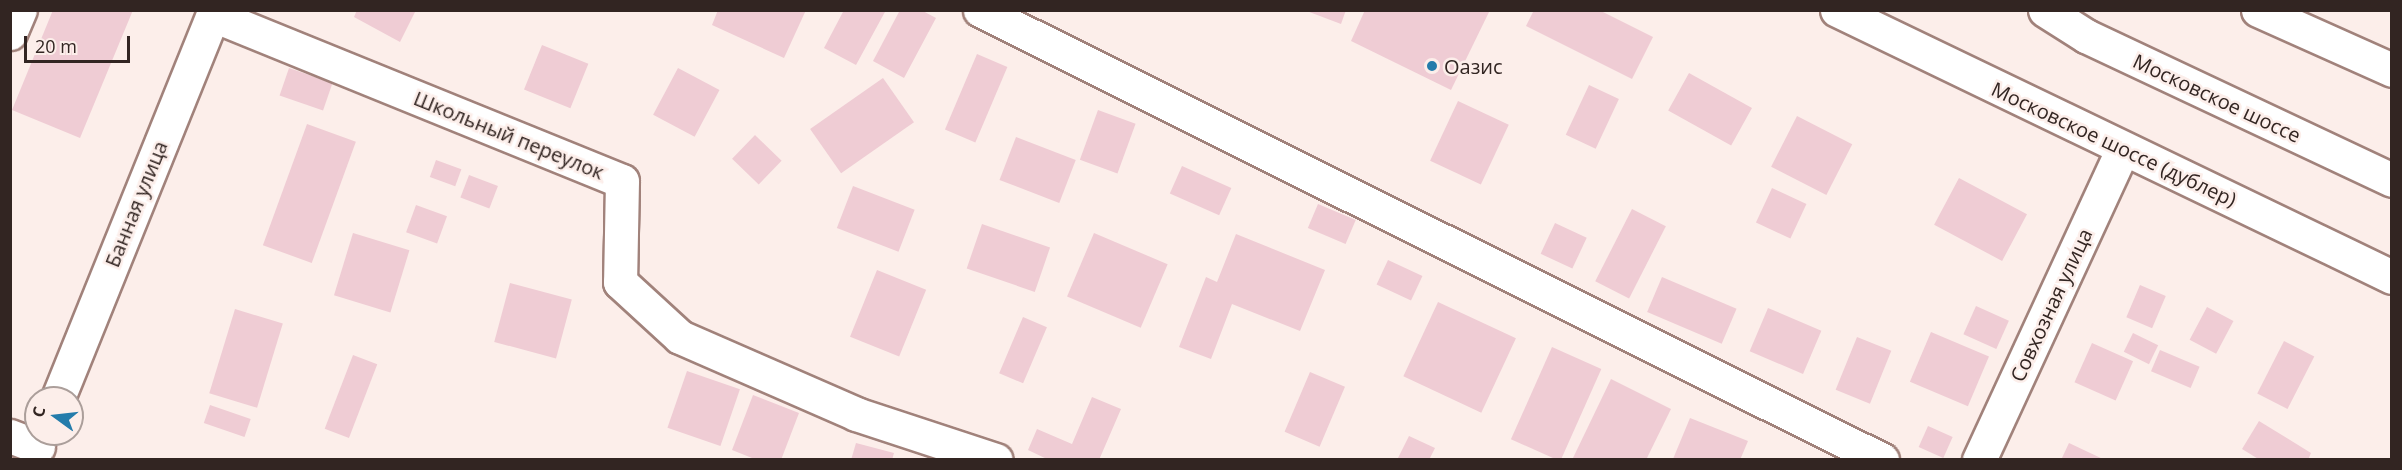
<!DOCTYPE html>
<meta charset="utf-8">
<style>
body{margin:0}
#map{position:relative;width:2402px;height:470px;overflow:hidden;background:#fceeea;font-family:"Open Sans",sans-serif}
div>[style]{position:absolute}
.building>*{inset:0;background:#efccd4;transform-origin:0 0}
.roads{filter:drop-shadow(2px 0 #a1827b) drop-shadow(-2px 0 #a1827b) drop-shadow(0 2px #a1827b) drop-shadow(0 -2px #a1827b)}
.minor>*{height:33px;margin:-16.5px;padding:0 16.5px;transform-origin:16.5px;border-radius:16.5px;background:#fff}
.major>*{height:33px;margin:-16.5px;padding:0 16.5px;transform-origin:16.5px;border-radius:16.5px;background:#fff}
.dots>*{width:16px;height:16px;translate:-50% -50%;box-sizing:border-box;border:3px solid #fceeea;border-radius:50%}
span{translate:-50% -50%;white-space:nowrap;text-align:center;line-height:1.15;-webkit-text-stroke:5px #fceeea;paint-order:stroke}
.poi-label{font-size:20px;color:#322522}
.left{translate:0 -50%;text-align:left}
.street-label{font-size:20px;color:#322522}
.frame{position:absolute;inset:0;border:12px solid #322522;pointer-events:none}
.north{position:absolute;left:24px;top:386px;width:60px;height:60px;box-sizing:border-box;background:#fceeea;border:2px solid #ab9e9a;border-radius:50%;rotate:285deg;font-size:16px;font-weight:700;line-height:24px;text-align:center;color:#322522}
.north::after{content:'';display:block;margin:auto;width:21px;height:27px;background:#247cab;clip-path:polygon(50% 0,100% 100%,50% 72%,0 100%)}
.scale{position:absolute;left:24px;top:36px;width:106px;height:27px;box-sizing:border-box;border:3px solid #322522;border-top:0;padding-left:8px;font-size:18px;line-height:21px;white-space:nowrap;color:#322522;-webkit-text-stroke:4px #fceeea;paint-order:stroke}
</style>
<div id="map">
<div class="building">
<i style="clip-path:polygon(53px 10px,133px 10px,80px 138px,12px 110px)"></i>
<i style="clip-path:polygon(357px 10px,416px 10px,400px 42px,354px 17px)"></i>
<i style="clip-path:polygon(718px 10px,806px 10px,784px 58px,712px 25px)"></i>
<i style="clip-path:polygon(844px 10px,886px 10px,856px 65px,824px 48px)"></i>
<i style="clip-path:polygon(900px 10px,921px 10px,936px 18px,904px 78px,873px 61px)"></i>
<i style="clip-path:polygon(1304px 10px,1346px 10px,1341px 24px)"></i>
<i style="clip-path:polygon(1365px 10px,1490px 10px,1451px 90px,1351px 41px)"></i>
<i style="clip-path:polygon(1534px 10px,1599px 10px,1653px 37px,1632px 79px,1526px 26px)"></i>
<i style="left:542px;top:45px;width:50px;height:48px;rotate:22deg"></i>
<i style="left:977px;top:54px;width:33px;height:82px;rotate:23deg"></i>
<i style="left:289px;top:68px;width:46px;height:29px;rotate:19deg"></i>
<i style="left:678px;top:68px;width:47px;height:53px;rotate:28deg"></i>
<i style="left:1689px;top:73px;width:72px;height:43px;rotate:29deg"></i>
<i style="left:883px;top:78px;width:54px;height:89px;rotate:55deg"></i>
<i style="left:1589px;top:85px;width:33px;height:55px;rotate:25deg"></i>
<i style="left:1458px;top:101px;width:56px;height:66px;rotate:25deg"></i>
<i style="left:1098px;top:110px;width:40px;height:53px;rotate:20deg"></i>
<i style="left:1797px;top:116px;width:62px;height:57px;rotate:27deg"></i>
<i style="left:307px;top:124px;width:52px;height:129px;rotate:20deg"></i>
<i style="left:755px;top:135px;width:37px;height:33px;rotate:44deg"></i>
<i style="left:1016px;top:137px;width:64px;height:46px;rotate:21deg"></i>
<i style="left:436px;top:160px;width:27px;height:18px;rotate:20deg"></i>
<i style="left:1182px;top:166px;width:54px;height:30px;rotate:24deg"></i>
<i style="left:469px;top:175px;width:31px;height:24px;rotate:21deg"></i>
<i style="left:1959px;top:178px;width:77px;height:53px;rotate:28deg"></i>
<i style="left:853px;top:186px;width:66px;height:45px;rotate:21deg"></i>
<i style="left:1772px;top:188px;width:38px;height:38px;rotate:25deg"></i>
<i style="left:1318px;top:204px;width:41px;height:26px;rotate:23deg"></i>
<i style="left:416px;top:205px;width:33px;height:29px;rotate:20deg"></i>
<i style="left:1632px;top:209px;width:38px;height:81px;rotate:27deg"></i>
<i style="left:1555px;top:223px;width:35px;height:34px;rotate:25deg"></i>
<i style="left:982px;top:224px;width:72px;height:47px;rotate:19deg"></i>
<i style="left:353px;top:233px;width:59px;height:65px;rotate:17deg"></i>
<i style="left:1094px;top:233px;width:80px;height:69px;rotate:23deg"></i>
<i style="clip-path:polygon(1236px 234px,1325px 270px,1300px 331px,1232px 304px,1211px 359px,1179px 347px,1206px 277px,1217px 282px)"></i>
<i style="left:1388px;top:260px;width:38px;height:27px;rotate:25deg"></i>
<i style="left:877px;top:270px;width:53px;height:72px;rotate:22deg"></i>
<i style="left:1662px;top:277px;width:81px;height:38px;rotate:23deg"></i>
<i style="left:510px;top:283px;width:64px;height:61px;rotate:15deg"></i>
<i style="left:2140px;top:285px;width:28px;height:35px;rotate:23deg"></i>
<i style="left:1438px;top:302px;width:86px;height:82px;rotate:25deg"></i>
<i style="left:1976px;top:306px;width:36px;height:31px;rotate:24deg"></i>
<i style="left:2207px;top:307px;width:30px;height:37px;rotate:28deg"></i>
<i style="left:1768px;top:308px;width:58px;height:47px;rotate:23deg"></i>
<i style="left:235px;top:309px;width:50px;height:88px;rotate:17deg"></i>
<i style="left:1023px;top:317px;width:26px;height:61px;rotate:23deg"></i>
<i style="left:1931px;top:332px;width:63px;height:54px;rotate:23deg"></i>
<i style="left:2133px;top:333px;width:28px;height:21px;rotate:26deg"></i>
<i style="left:1857px;top:337px;width:37px;height:57px;rotate:22deg"></i>
<i style="left:2284px;top:341px;width:34px;height:59px;rotate:27deg"></i>
<i style="left:2092px;top:343px;width:45px;height:43px;rotate:24deg"></i>
<i style="left:1552px;top:347px;width:54px;height:101px;rotate:24deg"></i>
<i style="left:2160px;top:350px;width:43px;height:23px;rotate:23deg"></i>
<i style="left:353px;top:355px;width:26px;height:79px;rotate:21deg"></i>
<i style="left:687px;top:371px;width:56px;height:60px;rotate:19deg"></i>
<i style="left:1310px;top:372px;width:38px;height:65px;rotate:23deg"></i>
<i style="clip-path:polygon(1611px 379px,1671px 409px,1646px 460px,1572px 460px)"></i>
<i style="clip-path:polygon(753px 395px,799px 413px,781px 460px,757px 460px,732px 450px)"></i>
<i style="clip-path:polygon(1092px 397px,1121px 409px,1099px 460px,1049px 460px,1028px 450px,1037px 429px,1072px 444px)"></i>
<i style="left:210px;top:405px;width:43px;height:19px;rotate:19deg"></i>
<i style="clip-path:polygon(1690px 418px,1748px 441px,1740px 460px,1673px 459px)"></i>
<i style="clip-path:polygon(2259px 421px,2311px 453px,2308px 460px,2260px 460px,2242px 449px)"></i>
<i style="left:1928px;top:426px;width:27px;height:23px;rotate:24deg"></i>
<i style="clip-path:polygon(1409px 436px,1435px 448px,1429px 460px,1397px 460px)"></i>
<i style="clip-path:polygon(856px 443px,894px 453px,892px 460px,851px 460px)"></i>
<i style="clip-path:polygon(2069px 443px,2105px 460px,2061px 460px)"></i>
</div>
<div class="roads">
<div class="minor">
<i style="left:980px;top:10px;width:1008px;rotate:26.51deg"></i>
<i style="left:1837px;top:10px;width:616px;rotate:25.69deg"></i>
<i style="left:213px;top:15px;width:441px;rotate:22.1deg"></i>
<i style="left:622px;top:181px;width:101px;rotate:91.1deg"></i>
<i style="left:620px;top:282px;width:81px;rotate:42.5deg"></i>
<i style="left:680px;top:337px;width:192px;rotate:23.6deg"></i>
<i style="left:856px;top:414px;width:147px;rotate:18.2deg"></i>
<i style="left:10px;top:33px;width:25px;rotate:-67deg"></i>
<i style="left:58px;top:398px;width:419px;rotate:-68deg"></i>
<i style="left:10px;top:436px;width:30px;rotate:21deg"></i>
<i style="left:1979px;top:460px;width:341px;rotate:-65.2deg"></i>
</div>
<div class="major">
<i style="left:2045px;top:10px;width:49px;rotate:32.4deg"></i>
<i style="left:2086px;top:36px;width:338px;rotate:25.2deg"></i>
<i style="left:2258px;top:10px;width:147px;rotate:24.1deg"></i>
</div>
</div>
<div class="dots">
<i style="left:1432px;top:66px;background:#247cab"></i>
</div>
<div class="poi-label">
<span class="left" style="left:1444px;top:66px">Оазис</span>
</div>
<div class="street-label">
<span style="left:2217px;top:98px;rotate:25deg">Московское шоссе</span>
<span style="left:509px;top:135px;rotate:22deg">Школьный переулок</span>
<span style="left:2114px;top:144px;rotate:25deg">Московское шоссе (дублер)</span>
<span style="left:136px;top:204px;rotate:-68deg">Банная улица</span>
<span style="left:2051px;top:305px;rotate:-65deg">Совхозная улица</span>
</div>
<div class="frame"></div>
<div class="north">С</div>
<div class="scale">20 m</div>
</div>
